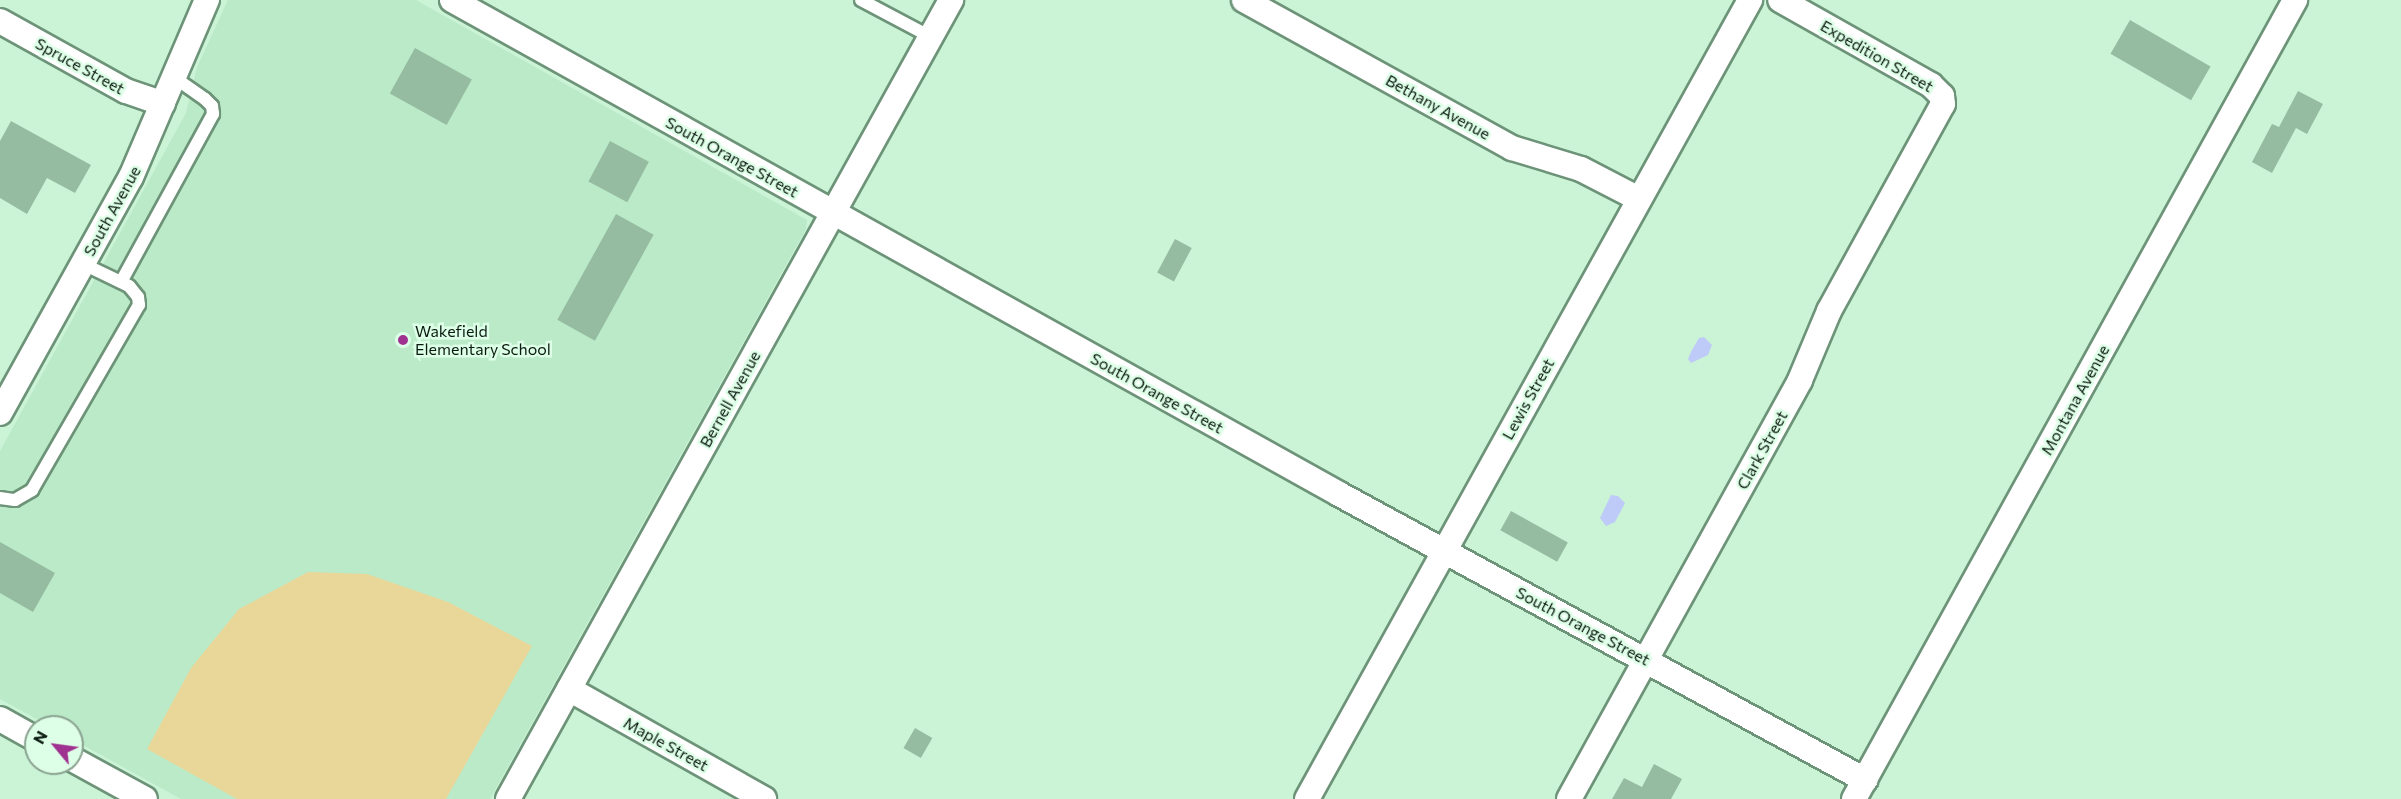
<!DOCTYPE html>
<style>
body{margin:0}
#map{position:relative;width:2401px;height:799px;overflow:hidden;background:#cbf4d7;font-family:Commissioner,sans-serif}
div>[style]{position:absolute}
.built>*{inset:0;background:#bbeac8}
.green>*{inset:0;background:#e9d799}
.water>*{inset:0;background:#becaf8}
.building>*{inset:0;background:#95bca0;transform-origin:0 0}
.roads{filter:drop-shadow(2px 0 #6d9378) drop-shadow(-2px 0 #6d9378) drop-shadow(0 2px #6d9378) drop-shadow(0 -2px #6d9378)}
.lane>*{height:12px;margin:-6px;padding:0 6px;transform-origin:6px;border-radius:6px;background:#fff}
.street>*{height:24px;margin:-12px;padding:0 12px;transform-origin:12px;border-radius:12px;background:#fff}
.dots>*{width:16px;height:16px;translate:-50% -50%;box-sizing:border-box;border:3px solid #deffe7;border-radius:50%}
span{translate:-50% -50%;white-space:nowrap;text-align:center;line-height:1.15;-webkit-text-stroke:5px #deffe7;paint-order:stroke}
.street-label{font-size:16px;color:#0b1a10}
.poi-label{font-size:16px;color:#0b1a10}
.left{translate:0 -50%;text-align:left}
.north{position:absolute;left:24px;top:715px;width:60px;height:60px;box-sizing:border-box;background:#deffe7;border:2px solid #8aa391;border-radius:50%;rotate:299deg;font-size:16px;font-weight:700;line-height:24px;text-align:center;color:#0b1a10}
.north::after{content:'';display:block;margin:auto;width:21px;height:27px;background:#9f3190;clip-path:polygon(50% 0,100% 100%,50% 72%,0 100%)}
</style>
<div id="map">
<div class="built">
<i style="clip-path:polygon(228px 0,416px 0,807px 220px,806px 229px,490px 799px,181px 799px,72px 739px,72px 727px,51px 727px,0 699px,0 451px,186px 113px,197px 67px)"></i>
</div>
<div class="green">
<i style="clip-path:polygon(308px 572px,367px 574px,448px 602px,532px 646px,446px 799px,237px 799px,147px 749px,191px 668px,239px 609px)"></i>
</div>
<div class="water">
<i style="clip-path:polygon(1704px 337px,1712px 345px,1708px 355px,1691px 363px,1688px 359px,1692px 350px,1699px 338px)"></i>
<i style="clip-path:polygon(1611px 495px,1618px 496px,1625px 503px,1615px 522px,1606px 526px,1600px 518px)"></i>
</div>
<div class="building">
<i style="left:2130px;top:20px;width:93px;height:39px;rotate:30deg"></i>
<i style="left:415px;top:48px;width:65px;height:52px;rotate:29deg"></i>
<i style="clip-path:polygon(2298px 91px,2323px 104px,2307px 134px,2296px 128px,2272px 173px,2252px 162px,2272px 124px,2279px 127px)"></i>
<i style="clip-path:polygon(11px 121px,91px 165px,75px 193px,47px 178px,27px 214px,0 198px,0 141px)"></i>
<i style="left:610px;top:141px;width:44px;height:46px;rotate:28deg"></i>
<i style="left:616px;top:214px;width:43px;height:121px;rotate:29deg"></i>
<i style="left:1175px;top:239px;width:19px;height:38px;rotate:28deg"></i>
<i style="left:1511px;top:511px;width:65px;height:22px;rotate:29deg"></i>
<i style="clip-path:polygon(0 542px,55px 573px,33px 612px,0 593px)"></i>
<i style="left:915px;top:728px;width:20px;height:23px;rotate:30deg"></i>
<i style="clip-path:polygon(1654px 764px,1682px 779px,1671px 799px,1612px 799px,1624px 778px,1642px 787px)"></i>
</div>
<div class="roads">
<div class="lane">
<i style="left:861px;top:0;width:79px;rotate:27.9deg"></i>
<i style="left:121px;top:282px;width:192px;rotate:-61.3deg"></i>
<i style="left:213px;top:114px;width:8px;rotate:-97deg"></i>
<i style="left:212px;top:106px;width:10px;rotate:-135deg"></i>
<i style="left:205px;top:99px;width:39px;rotate:-145deg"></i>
<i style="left:0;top:498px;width:15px;rotate:8deg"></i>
<i style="left:15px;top:500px;width:20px;rotate:-30deg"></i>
<i style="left:32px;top:490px;width:214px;rotate:-60deg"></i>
<i style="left:139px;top:305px;width:8px;rotate:-97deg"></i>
<i style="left:138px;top:297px;width:14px;rotate:-129deg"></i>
<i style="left:129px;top:286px;width:51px;rotate:-154.4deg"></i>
</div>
<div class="street">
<i style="left:452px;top:0;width:1015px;rotate:29.11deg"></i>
<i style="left:1339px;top:494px;width:599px;rotate:28.53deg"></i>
<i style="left:1244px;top:0;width:306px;rotate:28.9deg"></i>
<i style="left:1512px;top:148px;width:72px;rotate:16.9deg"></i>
<i style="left:1581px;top:169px;width:65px;rotate:27.3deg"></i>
<i style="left:0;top:21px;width:144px;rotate:29.1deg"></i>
<i style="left:126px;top:91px;width:39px;rotate:19deg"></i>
<i style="left:0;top:413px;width:270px;rotate:-61deg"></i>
<i style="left:131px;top:177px;width:193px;rotate:-66.8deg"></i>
<i style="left:569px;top:689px;width:224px;rotate:29.4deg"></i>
<i style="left:0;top:719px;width:41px;rotate:29.1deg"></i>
<i style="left:72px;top:759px;width:83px;rotate:28.7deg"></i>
<i style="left:508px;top:799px;width:914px;rotate:-60.99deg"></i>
<i style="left:1307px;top:799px;width:914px;rotate:-60.99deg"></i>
<i style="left:1569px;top:799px;width:478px;rotate:-61.1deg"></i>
<i style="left:1800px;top:380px;width:75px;rotate:-67.2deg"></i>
<i style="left:1829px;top:311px;width:236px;rotate:-61.2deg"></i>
<i style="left:1943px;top:104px;width:8px;rotate:-97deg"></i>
<i style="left:1942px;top:96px;width:16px;rotate:-135deg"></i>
<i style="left:1931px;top:85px;width:173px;rotate:-150.6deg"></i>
<i style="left:1854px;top:799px;width:913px;rotate:-61.1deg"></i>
</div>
</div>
<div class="dots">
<i style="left:403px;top:340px;background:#9f3190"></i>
</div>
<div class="street-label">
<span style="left:1877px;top:56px;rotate:30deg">Expedition Street</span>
<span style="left:80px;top:66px;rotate:29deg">Spruce Street</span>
<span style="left:1438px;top:107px;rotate:29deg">Bethany Avenue</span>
<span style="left:732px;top:157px;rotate:29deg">South Orange Street</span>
<span style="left:112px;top:211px;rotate:-61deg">South Avenue</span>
<span style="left:1157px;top:393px;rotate:29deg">South Orange Street</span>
<span style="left:730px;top:399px;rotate:-61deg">Bernell Avenue</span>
<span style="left:1528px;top:399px;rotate:-61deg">Lewis Street</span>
<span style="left:2075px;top:400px;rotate:-61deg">Montana Avenue</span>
<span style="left:1762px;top:450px;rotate:-61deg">Clark Street</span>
<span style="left:1583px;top:626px;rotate:28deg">South Orange Street</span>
<span style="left:666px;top:744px;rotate:29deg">Maple Street</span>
</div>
<div class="poi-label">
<span class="left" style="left:415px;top:340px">Wakefield<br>Elementary School</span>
</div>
<div class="north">N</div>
</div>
